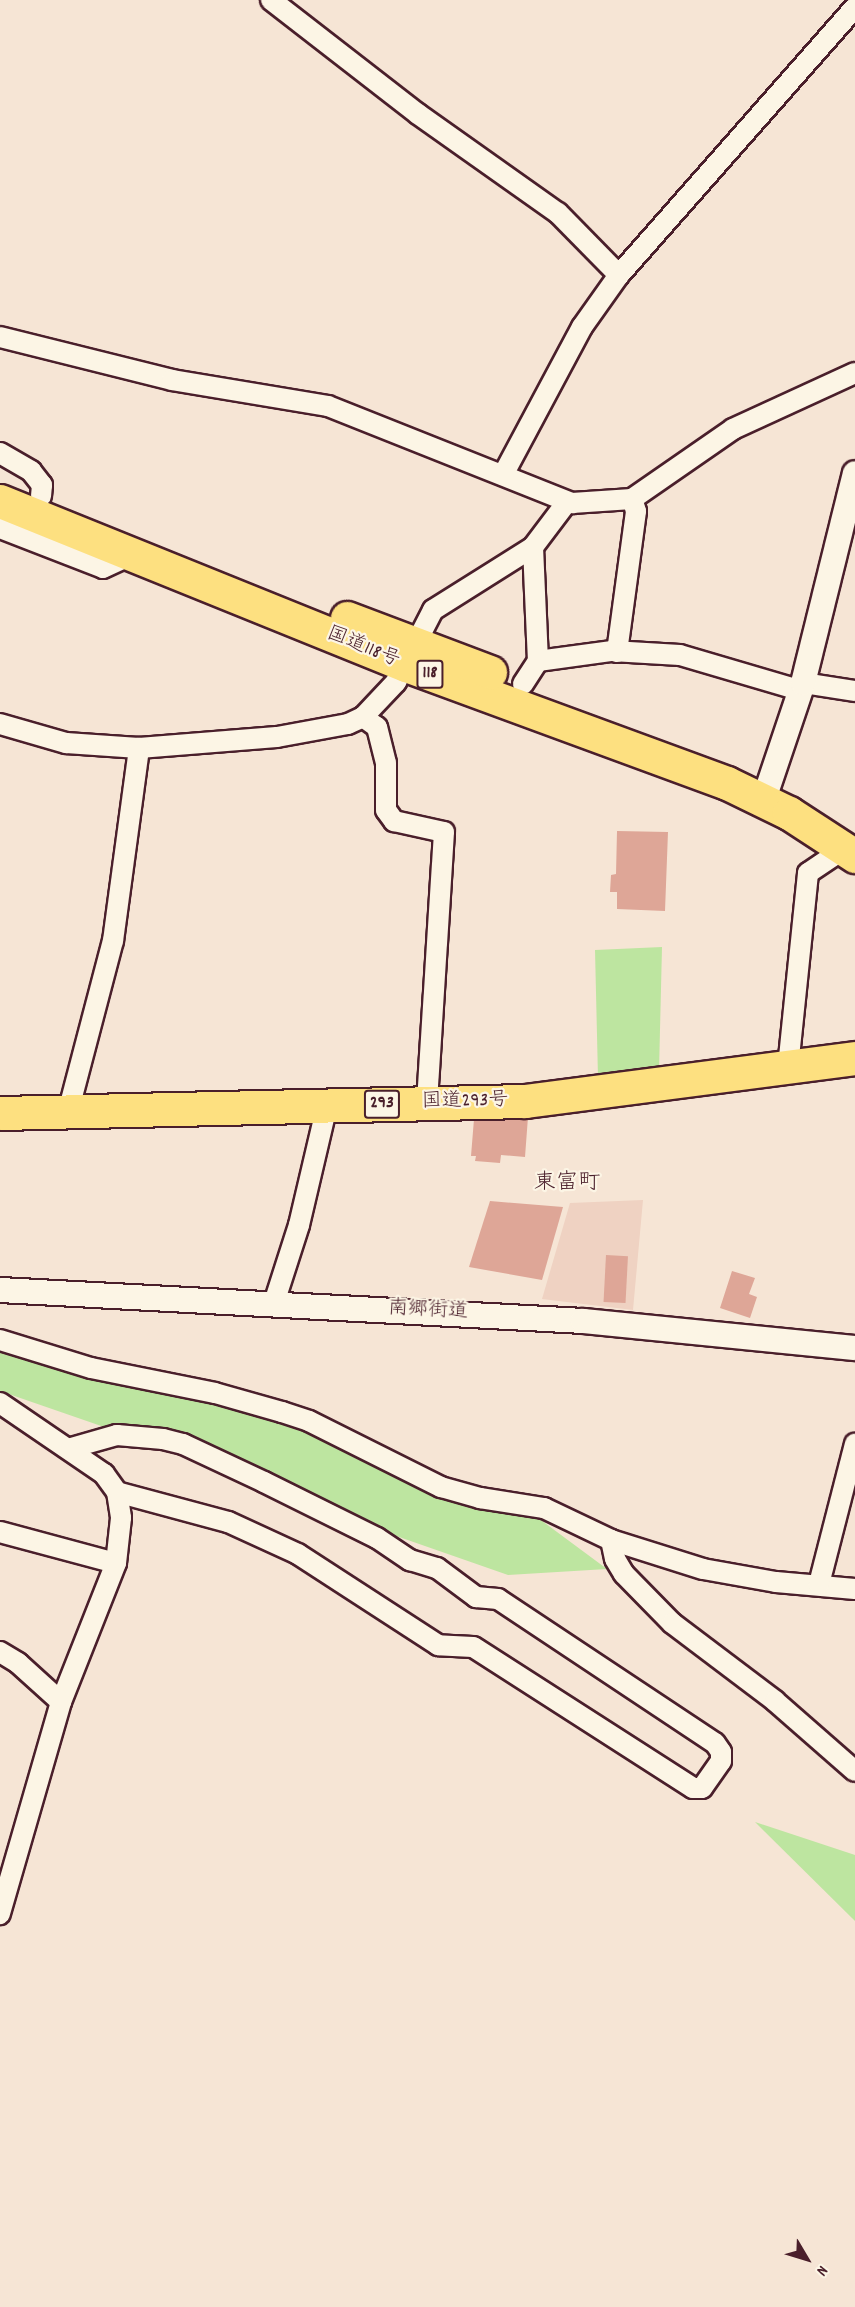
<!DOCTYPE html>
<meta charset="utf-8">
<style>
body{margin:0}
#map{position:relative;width:855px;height:2307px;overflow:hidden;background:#f6e5d5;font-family:Dekko,"Klee One",sans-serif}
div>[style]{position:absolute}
.built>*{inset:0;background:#efd2c2}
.green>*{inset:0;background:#bde5a0}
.building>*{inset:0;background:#dea697;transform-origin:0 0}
.roads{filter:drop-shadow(2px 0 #4a1f2b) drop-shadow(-2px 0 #4a1f2b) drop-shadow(0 2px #4a1f2b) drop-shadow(0 -2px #4a1f2b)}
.minor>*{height:20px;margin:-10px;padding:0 10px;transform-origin:10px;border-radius:10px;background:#fcf5e5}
.tertiary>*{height:24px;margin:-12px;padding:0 12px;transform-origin:12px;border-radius:12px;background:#fcf5e5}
.trunk>*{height:33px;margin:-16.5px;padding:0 16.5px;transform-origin:16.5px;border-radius:16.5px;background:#fde080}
span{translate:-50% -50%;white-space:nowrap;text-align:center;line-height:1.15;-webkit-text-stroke:4.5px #fcf5e5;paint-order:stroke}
.shield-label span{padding:2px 4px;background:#fcf5e5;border:2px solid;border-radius:4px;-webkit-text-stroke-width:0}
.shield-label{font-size:18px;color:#4a1f2b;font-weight:700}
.street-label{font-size:20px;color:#4a1f2b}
.quarter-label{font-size:22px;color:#4a1f2b}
.north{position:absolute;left:777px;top:2229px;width:60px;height:60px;-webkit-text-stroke:4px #fcf5e5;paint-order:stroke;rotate:128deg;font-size:16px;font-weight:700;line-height:24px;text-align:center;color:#4a1f2b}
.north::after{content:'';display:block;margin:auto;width:21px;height:27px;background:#4a1f2b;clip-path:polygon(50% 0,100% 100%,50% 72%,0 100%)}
</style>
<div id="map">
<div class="built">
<i style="clip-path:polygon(643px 1200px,633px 1310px,542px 1299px,570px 1203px)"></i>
</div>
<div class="green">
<i style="clip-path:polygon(662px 947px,659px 1071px,598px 1078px,595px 950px)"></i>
<i style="clip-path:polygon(0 1346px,308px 1427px,390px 1474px,470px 1506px,530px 1512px,607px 1569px,508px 1575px,296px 1501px,133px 1437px,0 1391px)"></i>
<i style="clip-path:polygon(755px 1822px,855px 1855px,855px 1921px)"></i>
</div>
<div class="building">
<i style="clip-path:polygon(617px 831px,668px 832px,665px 911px,617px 909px,617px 892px,610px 892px,611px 875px,616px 874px)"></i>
<i style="clip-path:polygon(484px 1114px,528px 1117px,525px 1157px,501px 1155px,500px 1163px,475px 1161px,476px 1156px,471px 1156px,474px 1119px,483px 1120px)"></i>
<i style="clip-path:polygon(490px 1201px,563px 1207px,542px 1280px,469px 1267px)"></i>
<i style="left:606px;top:1255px;width:22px;height:47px;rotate:3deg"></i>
<i style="clip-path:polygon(732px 1271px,755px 1278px,749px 1294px,757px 1297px,750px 1318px,720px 1308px)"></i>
</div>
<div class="roads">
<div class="minor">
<i style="left:271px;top:0;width:186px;rotate:37.8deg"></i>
<i style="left:418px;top:114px;width:171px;rotate:35.3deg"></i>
<i style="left:558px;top:213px;width:87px;rotate:45.5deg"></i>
<i style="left:0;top:337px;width:177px;rotate:14deg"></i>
<i style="left:172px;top:380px;width:158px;rotate:9.5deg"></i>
<i style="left:328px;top:406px;width:263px;rotate:21.7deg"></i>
<i style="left:572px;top:503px;width:60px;rotate:-3.8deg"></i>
<i style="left:632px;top:499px;width:123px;rotate:-34.7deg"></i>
<i style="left:733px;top:429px;width:134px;rotate:-24.7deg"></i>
<i style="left:0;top:453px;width:36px;rotate:30deg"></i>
<i style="left:31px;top:471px;width:18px;rotate:52deg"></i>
<i style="left:42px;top:485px;width:11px;rotate:95deg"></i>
<i style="left:503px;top:475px;width:168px;rotate:-61.9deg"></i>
<i style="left:582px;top:327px;width:64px;rotate:-54.6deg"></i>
<i style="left:619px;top:275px;width:357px;rotate:-48.6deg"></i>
<i style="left:0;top:528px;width:110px;rotate:21.2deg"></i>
<i style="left:103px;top:568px;width:31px;rotate:-25deg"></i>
<i style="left:533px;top:547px;width:114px;rotate:87.5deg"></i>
<i style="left:617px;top:652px;width:142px;rotate:-82.3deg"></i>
<i style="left:636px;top:511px;width:13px;rotate:-108deg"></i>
<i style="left:803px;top:683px;width:53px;rotate:8.7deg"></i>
<i style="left:523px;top:684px;width:27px;rotate:-57deg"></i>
<i style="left:538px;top:661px;width:75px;rotate:-7.7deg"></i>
<i style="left:612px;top:651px;width:68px;rotate:3.4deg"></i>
<i style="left:680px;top:655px;width:124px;rotate:16.4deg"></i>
<i style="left:363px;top:717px;width:17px;rotate:36deg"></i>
<i style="left:377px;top:727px;width:37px;rotate:76deg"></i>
<i style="left:386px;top:763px;width:47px;rotate:90deg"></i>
<i style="left:386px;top:810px;width:14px;rotate:54deg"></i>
<i style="left:394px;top:821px;width:51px;rotate:12.4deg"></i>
<i style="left:444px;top:832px;width:272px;rotate:93.6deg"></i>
<i style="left:0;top:724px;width:69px;rotate:16.1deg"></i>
<i style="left:66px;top:743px;width:73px;rotate:3.9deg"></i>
<i style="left:139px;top:748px;width:138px;rotate:-4.6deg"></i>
<i style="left:277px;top:737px;width:72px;rotate:-10.4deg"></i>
<i style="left:348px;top:724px;width:17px;rotate:-25deg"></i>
<i style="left:363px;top:717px;width:48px;rotate:-46.7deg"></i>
<i style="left:396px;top:682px;width:81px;rotate:-62.8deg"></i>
<i style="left:433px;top:610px;width:118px;rotate:-32.2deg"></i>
<i style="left:533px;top:547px;width:56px;rotate:-52.9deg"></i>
<i style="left:788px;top:1067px;width:195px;rotate:-84.1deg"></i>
<i style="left:808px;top:873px;width:45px;rotate:-34deg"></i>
<i style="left:68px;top:1112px;width:177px;rotate:-75.3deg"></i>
<i style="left:113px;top:941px;width:195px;rotate:-82.3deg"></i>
<i style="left:274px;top:1303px;width:82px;rotate:-72.2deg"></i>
<i style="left:299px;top:1225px;width:122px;rotate:-76.8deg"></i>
<i style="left:0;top:1340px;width:95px;rotate:17.1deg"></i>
<i style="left:91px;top:1368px;width:126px;rotate:11.4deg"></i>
<i style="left:215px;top:1393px;width:70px;rotate:15.8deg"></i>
<i style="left:282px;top:1412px;width:28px;rotate:18deg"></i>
<i style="left:309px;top:1421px;width:148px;rotate:26.6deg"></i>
<i style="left:441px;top:1487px;width:41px;rotate:15.8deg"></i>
<i style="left:480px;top:1498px;width:65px;rotate:8.9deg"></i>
<i style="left:544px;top:1508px;width:74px;rotate:25.5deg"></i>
<i style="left:611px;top:1540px;width:96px;rotate:17.5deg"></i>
<i style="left:703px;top:1569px;width:74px;rotate:10.1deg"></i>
<i style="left:776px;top:1582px;width:79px;rotate:5.1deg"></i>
<i style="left:0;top:1403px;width:126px;rotate:34.3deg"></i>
<i style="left:104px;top:1474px;width:22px;rotate:54deg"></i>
<i style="left:117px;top:1492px;width:26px;rotate:81deg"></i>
<i style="left:121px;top:1518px;width:45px;rotate:96.3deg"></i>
<i style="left:116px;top:1563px;width:149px;rotate:111.6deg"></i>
<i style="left:61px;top:1702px;width:221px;rotate:106.1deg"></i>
<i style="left:71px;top:1448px;width:48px;rotate:-15.8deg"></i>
<i style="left:117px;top:1435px;width:46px;rotate:5deg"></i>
<i style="left:163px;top:1439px;width:21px;rotate:14deg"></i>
<i style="left:183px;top:1444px;width:89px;rotate:25.1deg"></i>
<i style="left:264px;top:1482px;width:126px;rotate:26.4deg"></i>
<i style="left:377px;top:1538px;width:40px;rotate:34deg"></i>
<i style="left:410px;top:1560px;width:28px;rotate:17deg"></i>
<i style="left:437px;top:1568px;width:49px;rotate:36.6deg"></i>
<i style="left:476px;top:1597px;width:22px;rotate:5deg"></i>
<i style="left:498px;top:1599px;width:260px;rotate:33.6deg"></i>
<i style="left:715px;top:1743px;width:11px;rotate:56deg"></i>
<i style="left:721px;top:1752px;width:9px;rotate:90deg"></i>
<i style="left:721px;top:1761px;width:33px;rotate:125deg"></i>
<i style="left:702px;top:1788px;width:9px;rotate:180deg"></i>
<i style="left:693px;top:1788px;width:261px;rotate:-147.3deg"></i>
<i style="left:473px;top:1647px;width:35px;rotate:-177deg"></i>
<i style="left:438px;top:1645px;width:167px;rotate:-147deg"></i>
<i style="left:298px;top:1554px;width:77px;rotate:-155.4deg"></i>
<i style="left:228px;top:1522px;width:115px;rotate:-164.9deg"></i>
<i style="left:0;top:1532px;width:120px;rotate:15deg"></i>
<i style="left:611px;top:1540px;width:19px;rotate:78deg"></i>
<i style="left:615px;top:1559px;width:17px;rotate:59deg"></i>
<i style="left:624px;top:1574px;width:69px;rotate:45.6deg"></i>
<i style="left:672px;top:1623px;width:129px;rotate:37.1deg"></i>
<i style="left:775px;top:1701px;width:106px;rotate:41.2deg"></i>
<i style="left:819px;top:1584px;width:145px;rotate:-75.6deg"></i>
<i style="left:0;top:1652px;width:21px;rotate:31deg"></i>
<i style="left:18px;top:1663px;width:58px;rotate:42.2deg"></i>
</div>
<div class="tertiary">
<i style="left:764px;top:799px;width:122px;rotate:-71.4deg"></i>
<i style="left:803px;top:683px;width:216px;rotate:-76.1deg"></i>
<i style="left:0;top:1290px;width:584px;rotate:3.04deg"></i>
<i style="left:583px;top:1321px;width:273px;rotate:5.7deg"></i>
</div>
<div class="trunk">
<i style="left:0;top:501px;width:438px;rotate:22deg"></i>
<i style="left:406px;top:665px;width:342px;rotate:20.2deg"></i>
<i style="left:727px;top:783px;width:69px;rotate:25.8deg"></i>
<i style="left:789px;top:813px;width:79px;rotate:33.1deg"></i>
<i style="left:347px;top:618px;width:153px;rotate:20.7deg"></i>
<i style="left:0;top:1113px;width:525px;rotate:-1.31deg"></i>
<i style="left:525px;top:1101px;width:333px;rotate:-7.4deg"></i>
</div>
</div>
<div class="shield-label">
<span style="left:430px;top:674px">118</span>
<span style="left:382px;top:1104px">293</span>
</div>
<div class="street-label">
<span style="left:363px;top:648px;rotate:22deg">国道118号</span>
<span style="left:465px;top:1102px;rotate:-1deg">国道293号</span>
<span style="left:428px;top:1311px;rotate:3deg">南郷街道</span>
</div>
<div class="quarter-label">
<span style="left:567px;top:1184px">東富町</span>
</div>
<div class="north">N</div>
</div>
